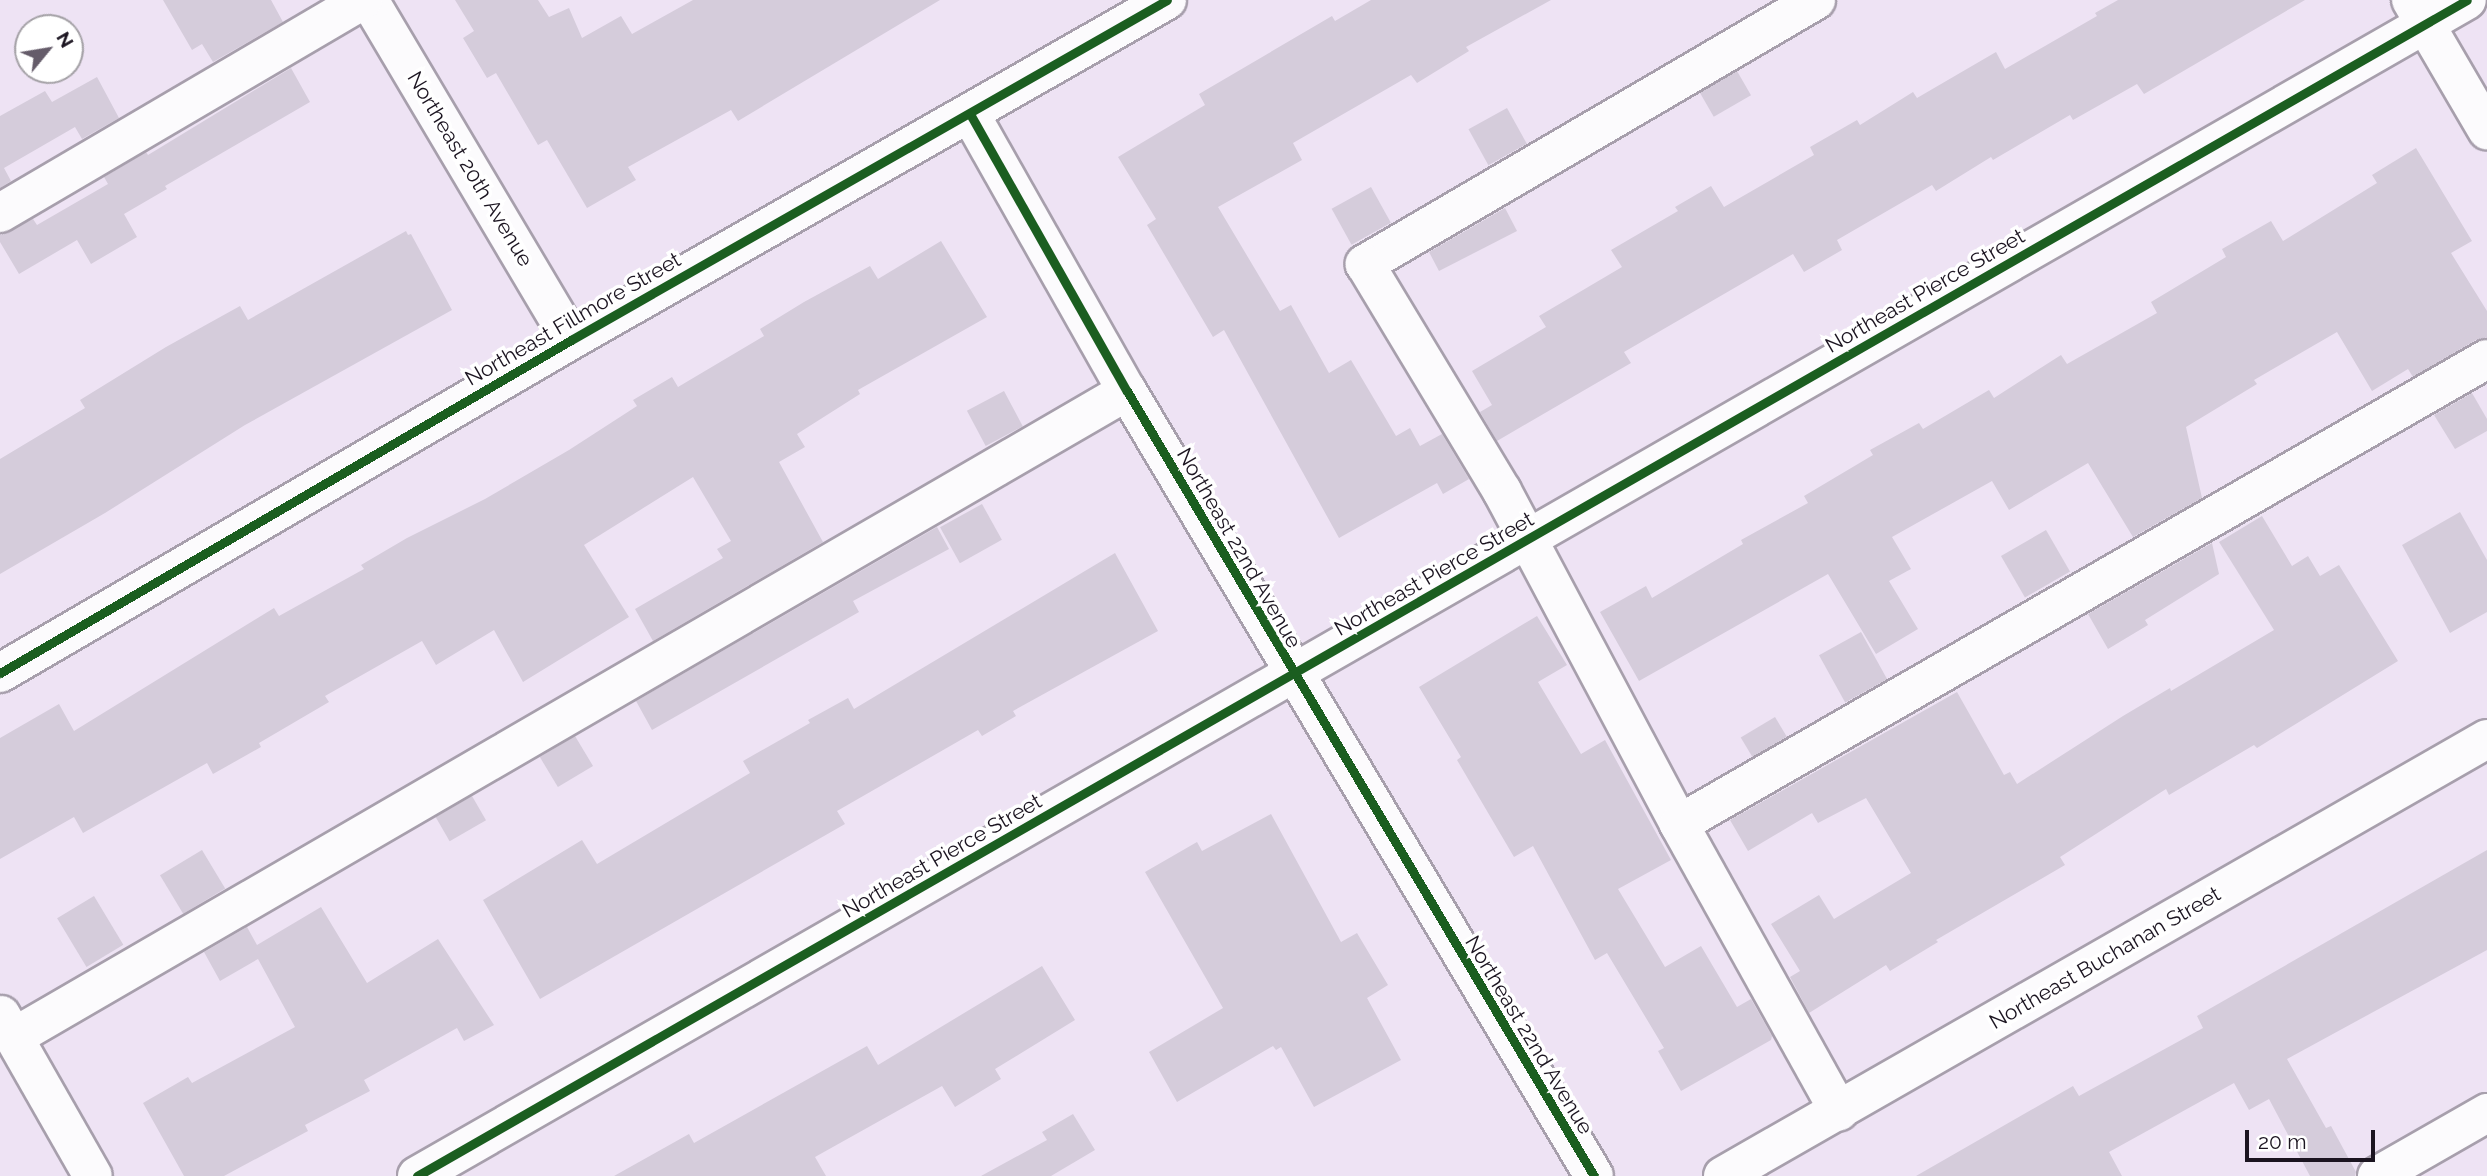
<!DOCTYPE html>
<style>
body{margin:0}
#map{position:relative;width:2487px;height:1176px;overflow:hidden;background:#eee3f4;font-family:Raleway,sans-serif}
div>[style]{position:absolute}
.building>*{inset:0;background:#d5ccdb;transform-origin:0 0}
.roads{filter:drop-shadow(2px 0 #a79fac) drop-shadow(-2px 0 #a79fac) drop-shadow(0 2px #a79fac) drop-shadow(0 -2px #a79fac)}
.minor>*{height:38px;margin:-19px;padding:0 19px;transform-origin:19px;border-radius:19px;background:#fcfbfd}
.cycleway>*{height:9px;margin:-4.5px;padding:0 4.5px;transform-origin:4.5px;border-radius:4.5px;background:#1b5e20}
span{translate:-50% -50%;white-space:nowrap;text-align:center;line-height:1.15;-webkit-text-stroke:7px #fff;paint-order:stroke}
.street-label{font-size:21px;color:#1b1420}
.north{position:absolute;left:14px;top:14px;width:70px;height:70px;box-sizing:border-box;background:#fff;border:2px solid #a4a1a6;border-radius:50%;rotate:60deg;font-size:19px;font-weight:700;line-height:28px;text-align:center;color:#1b1420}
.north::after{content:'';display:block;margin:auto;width:24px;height:32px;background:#655c6a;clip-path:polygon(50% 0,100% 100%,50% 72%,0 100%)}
.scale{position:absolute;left:2245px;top:1130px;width:130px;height:32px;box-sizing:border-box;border:4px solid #1b1420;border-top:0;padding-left:9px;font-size:21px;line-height:24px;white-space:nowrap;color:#1b1420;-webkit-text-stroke:5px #fff;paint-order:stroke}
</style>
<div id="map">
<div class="building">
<i style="clip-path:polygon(163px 0,271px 0,283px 22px,213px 62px,202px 44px,192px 50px)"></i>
<i style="clip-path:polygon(455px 0,538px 0,549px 17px,569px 8px,582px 38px,621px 16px,632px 34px,693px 0,940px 0,738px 121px,731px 110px,628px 167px,636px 180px,587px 208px,547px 140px,538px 145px,496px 73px,487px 78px,463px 38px,474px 31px)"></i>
<i style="clip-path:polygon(1371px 0,1551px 0,1466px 47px,1469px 51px,1417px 83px,1411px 75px,1293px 143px,1302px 160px,1218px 207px,1280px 311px,1291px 305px,1329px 373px,1351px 360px,1396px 436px,1410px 428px,1420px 446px,1442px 434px,1469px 479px,1443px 494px,1437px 483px,1339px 538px,1224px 330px,1213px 337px,1147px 225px,1156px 219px,1118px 157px,1205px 105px,1199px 94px,1332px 16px,1335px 21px)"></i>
<i style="clip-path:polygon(2118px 0,2305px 0,2144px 94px,2137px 84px,2073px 120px,2070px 115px,1993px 160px,1991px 157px,1936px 191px,1932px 185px,1837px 240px,1842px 250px,1804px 272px,1793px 254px,1624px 352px,1631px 363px,1497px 441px,1480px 412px,1492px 405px,1472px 371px,1546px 327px,1539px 316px,1622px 267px,1611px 250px,1678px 211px,1675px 207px,1711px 186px,1724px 207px,1814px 155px,1810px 147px,1857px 120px,1860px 125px,1913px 92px,1917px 98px,1996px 52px,2005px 69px,2097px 16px,2095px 13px)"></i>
<i style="clip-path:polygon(291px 68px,310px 102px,165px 186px,167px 189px,124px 214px,137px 237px,91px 264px,77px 240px,19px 274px,0 242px,0 235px,33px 219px,37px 225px,108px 184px,104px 177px,146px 152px,148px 155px)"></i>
<i style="left:1737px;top:71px;width:28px;height:43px;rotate:60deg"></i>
<i style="clip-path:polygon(97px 77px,119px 118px,82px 139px,75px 127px,4px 168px,11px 181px,0 188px,0 116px,45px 91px,52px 102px)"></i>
<i style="left:1507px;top:108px;width:41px;height:44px;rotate:61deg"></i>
<i style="clip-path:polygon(2416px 148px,2472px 241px,2451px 253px,2487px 311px,2487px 337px,2476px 340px,2413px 377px,2408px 369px,2372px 391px,2337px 332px,2254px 380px,2257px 384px,2186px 427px,2202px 498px,2133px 537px,2088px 463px,2009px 510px,1992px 481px,1892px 537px,1911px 569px,1889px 581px,1918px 629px,1876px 654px,1828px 574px,1639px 681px,1600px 612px,1646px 586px,1652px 598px,1743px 544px,1741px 540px,1808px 503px,1804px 496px,1873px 455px,1870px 450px,1919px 423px,1923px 429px,1989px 390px,1994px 398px,2061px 355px,2067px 364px,2157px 313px,2151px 302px,2226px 257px,2222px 249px,2271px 221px,2283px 241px,2377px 183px,2372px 175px)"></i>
<i style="left:1371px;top:187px;width:41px;height:45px;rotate:61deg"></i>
<i style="clip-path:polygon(1505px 208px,1517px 231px,1439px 271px,1429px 252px)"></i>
<i style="clip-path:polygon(406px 231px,408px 235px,411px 234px,452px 310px,245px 425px,105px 513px,0 574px,0 459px,85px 408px,80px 400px,166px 347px,240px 306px,248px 320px)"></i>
<i style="clip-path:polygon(941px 241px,987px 317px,858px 390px,860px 394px,797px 434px,805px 447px,779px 462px,823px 542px,653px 641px,635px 609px,723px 558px,717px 549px,731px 541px,693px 477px,584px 545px,629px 617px,523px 682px,494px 630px,436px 665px,422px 641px,325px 696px,329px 702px,259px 743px,261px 747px,213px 774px,207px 763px,83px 833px,74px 817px,0 859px,0 738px,59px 704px,74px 731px,274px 608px,279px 616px,364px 569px,361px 565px,407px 538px,485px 499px,569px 450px,637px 406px,633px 400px,672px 377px,678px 387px,764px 336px,760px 329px,804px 302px,870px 266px,878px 279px)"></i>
<i style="left:1004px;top:391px;width:40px;height:42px;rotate:62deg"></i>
<i style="clip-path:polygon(2472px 393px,2487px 419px,2487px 431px,2455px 449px,2434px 415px)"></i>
<i style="left:982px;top:504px;width:41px;height:48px;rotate:61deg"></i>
<i style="clip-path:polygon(2460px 512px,2487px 560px,2487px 612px,2450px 633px,2402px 545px)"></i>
<i style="clip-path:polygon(2262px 516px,2292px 566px,2308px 556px,2320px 576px,2339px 565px,2398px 661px,2257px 748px,2254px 745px,2169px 795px,2166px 789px,2060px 857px,2065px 865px,1936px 940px,1938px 942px,1890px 971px,1886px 965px,1809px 1013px,1790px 977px,1800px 971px,1771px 924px,1819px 895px,1834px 919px,1911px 873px,1866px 798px,1818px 823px,1812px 813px,1748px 851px,1730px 820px,1957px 692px,2004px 775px,2010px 772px,2017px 784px,2123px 716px,2170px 688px,2171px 691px,2274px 630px,2219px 542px)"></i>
<i style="clip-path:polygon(937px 527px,949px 549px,853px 601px,859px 612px,652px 730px,636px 701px)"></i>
<i style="left:2046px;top:530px;width:48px;height:52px;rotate:60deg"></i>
<i style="clip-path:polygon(2212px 543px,2219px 574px,2145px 620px,2148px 625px,2108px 649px,2088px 614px)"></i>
<i style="clip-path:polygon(1115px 553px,1158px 631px,1013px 711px,1016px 716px,982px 736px,978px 730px,837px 811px,845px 824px,540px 999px,483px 900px,582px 840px,597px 864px,750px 773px,743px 761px,810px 723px,808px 720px,848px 698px,854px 709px)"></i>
<i style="clip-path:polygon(1537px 616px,1567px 665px,1538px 682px,1581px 754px,1605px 740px,1671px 860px,1618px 889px,1665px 967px,1701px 946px,1737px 1007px,1751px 999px,1772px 1036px,1771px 1040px,1681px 1091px,1658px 1051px,1664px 1048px,1607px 953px,1595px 960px,1533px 846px,1514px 857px,1457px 760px,1461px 757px,1419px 687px)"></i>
<i style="left:1861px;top:632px;width:54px;height:48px;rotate:61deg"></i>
<i style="left:1775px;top:717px;width:23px;height:40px;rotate:59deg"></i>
<i style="left:575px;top:736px;width:35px;height:41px;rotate:59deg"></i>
<i style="left:472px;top:796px;width:28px;height:42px;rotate:60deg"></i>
<i style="clip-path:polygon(1271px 814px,1341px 942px,1357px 933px,1388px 985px,1367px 998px,1401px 1060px,1314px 1107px,1281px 1047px,1276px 1050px,1273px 1046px,1177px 1102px,1149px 1052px,1223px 1008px,1145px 872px,1197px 842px,1202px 851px)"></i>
<i style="left:202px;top:850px;width:45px;height:49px;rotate:59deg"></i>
<i style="clip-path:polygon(2487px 850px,2487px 950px,2287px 1059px,2326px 1128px,2331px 1126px,2356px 1172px,2355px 1176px,2310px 1176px,2269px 1099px,2249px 1110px,2234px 1083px,2109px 1152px,2122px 1176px,1916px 1176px,2073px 1086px,2079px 1096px,2203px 1028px,2197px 1016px)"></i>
<i style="left:94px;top:896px;width:57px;height:43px;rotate:59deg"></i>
<i style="clip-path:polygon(321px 907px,367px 983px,438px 939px,494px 1025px,464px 1041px,457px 1028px,364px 1080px,370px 1091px,305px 1125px,308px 1131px,224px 1176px,184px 1176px,143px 1103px,188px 1077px,192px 1083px,295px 1027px,258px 959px,220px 981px,204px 952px,247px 927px,257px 945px)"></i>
<i style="clip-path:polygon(1042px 966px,1075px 1020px,995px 1069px,1001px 1079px,955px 1107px,942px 1086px,815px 1157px,826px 1176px,614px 1176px,689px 1134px,694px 1143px,867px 1046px,878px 1065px)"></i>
<i style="clip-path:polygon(1073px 1114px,1095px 1150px,1051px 1176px,981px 1176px,1047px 1140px,1042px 1132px)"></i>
</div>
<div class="roads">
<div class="minor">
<i style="left:369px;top:0;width:395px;rotate:59.3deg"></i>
<i style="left:1816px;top:0;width:523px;rotate:149.66deg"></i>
<i style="left:1365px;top:264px;width:265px;rotate:58.9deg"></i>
<i style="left:1502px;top:491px;width:377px;rotate:62deg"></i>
<i style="left:1679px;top:824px;width:329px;rotate:60.9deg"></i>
<i style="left:2411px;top:0;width:151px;rotate:59.7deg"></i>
<i style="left:970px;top:114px;width:318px;rotate:60.5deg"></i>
<i style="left:1127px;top:391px;width:913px;rotate:59.25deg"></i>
<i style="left:0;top:213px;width:421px;rotate:-30.4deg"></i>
<i style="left:0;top:673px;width:661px;rotate:-30.25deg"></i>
<i style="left:571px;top:340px;width:686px;rotate:-29.7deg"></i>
<i style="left:1679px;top:824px;width:932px;rotate:-29.92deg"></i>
<i style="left:1px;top:1015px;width:185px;rotate:60.3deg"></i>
<i style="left:14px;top:1037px;width:1287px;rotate:-30.13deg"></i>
<i style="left:417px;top:1176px;width:2363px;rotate:-29.84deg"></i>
<i style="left:1723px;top:1176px;width:880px;rotate:-29.77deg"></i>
<i style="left:2377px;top:1176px;width:127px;rotate:-29.8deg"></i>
</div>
</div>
<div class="cycleway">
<i style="left:970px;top:114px;width:318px;rotate:60.5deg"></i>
<i style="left:1127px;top:391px;width:913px;rotate:59.25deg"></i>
<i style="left:0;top:673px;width:661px;rotate:-30.25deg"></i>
<i style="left:571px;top:340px;width:686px;rotate:-29.7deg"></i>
<i style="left:417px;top:1176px;width:2363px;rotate:-29.84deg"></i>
</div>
<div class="street-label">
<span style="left:470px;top:169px;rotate:59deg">Northeast 20th Avenue</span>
<span style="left:1925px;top:291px;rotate:-30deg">Northeast Pierce Street</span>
<span style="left:573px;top:319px;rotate:-30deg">Northeast Fillmore Street</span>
<span style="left:1239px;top:548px;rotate:60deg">Northeast 22nd Avenue</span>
<span style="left:1434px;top:574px;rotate:-30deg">Northeast Pierce Street</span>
<span style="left:942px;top:856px;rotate:-30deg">Northeast Pierce Street</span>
<span style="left:2105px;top:958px;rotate:-30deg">Northeast Buchanan Street</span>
<span style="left:1529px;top:1035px;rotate:59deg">Northeast 22nd Avenue</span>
</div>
<div class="north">N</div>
<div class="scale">20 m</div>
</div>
